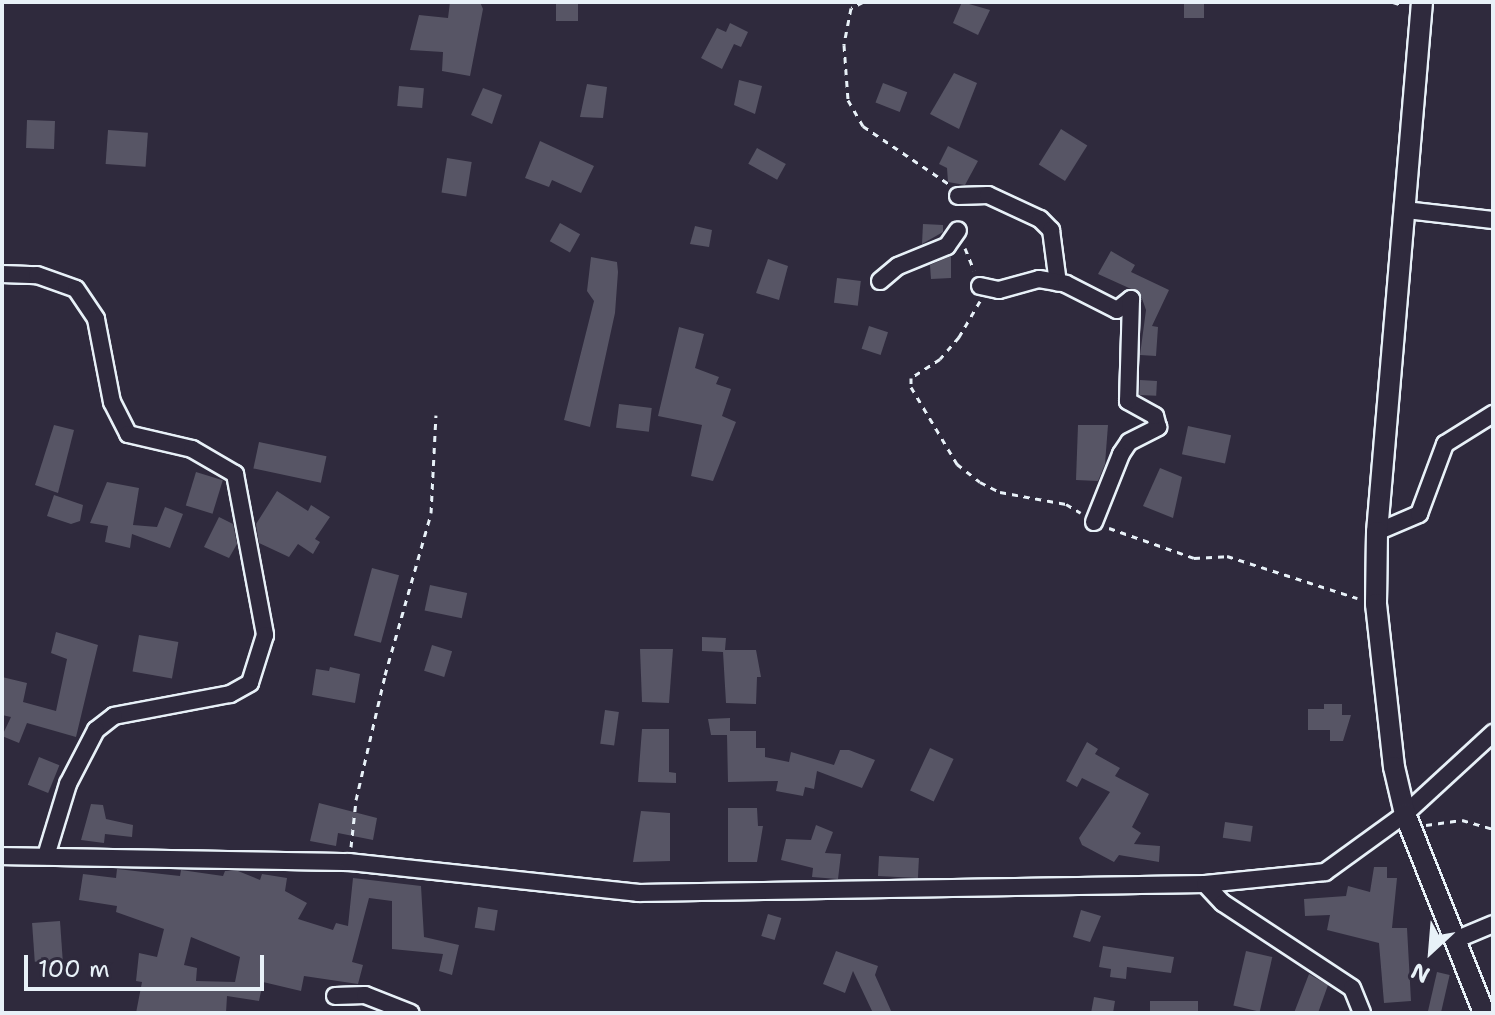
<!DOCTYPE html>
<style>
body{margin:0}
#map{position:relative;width:1495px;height:1015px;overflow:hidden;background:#2f2a3d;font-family:"Shantell Sans",sans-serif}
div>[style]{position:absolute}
.building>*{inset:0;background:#575565;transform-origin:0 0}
.path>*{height:3px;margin-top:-1.5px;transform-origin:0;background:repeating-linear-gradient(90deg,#e8f1f8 0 6px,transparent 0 12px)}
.roads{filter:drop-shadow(2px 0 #e8f1f8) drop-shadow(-2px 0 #e8f1f8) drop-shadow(0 2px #e8f1f8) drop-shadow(0 -2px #e8f1f8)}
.minor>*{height:16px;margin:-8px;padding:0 8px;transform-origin:8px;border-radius:8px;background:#2f2a3d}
.tertiary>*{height:20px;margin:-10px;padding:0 10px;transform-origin:10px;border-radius:10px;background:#2f2a3d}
span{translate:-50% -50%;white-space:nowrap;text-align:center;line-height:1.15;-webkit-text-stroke:8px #2f2a3d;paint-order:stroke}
.frame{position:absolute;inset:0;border:4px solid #e8f1f8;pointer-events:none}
.north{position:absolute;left:1391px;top:911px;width:80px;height:80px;-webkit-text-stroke:6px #2f2a3d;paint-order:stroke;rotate:206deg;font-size:22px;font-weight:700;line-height:32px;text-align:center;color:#e8f1f8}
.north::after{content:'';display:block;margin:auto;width:28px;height:36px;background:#e8f1f8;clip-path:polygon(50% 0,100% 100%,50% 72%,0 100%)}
.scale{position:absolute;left:24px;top:955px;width:240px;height:36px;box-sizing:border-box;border:4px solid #e8f1f8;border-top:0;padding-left:10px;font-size:24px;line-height:28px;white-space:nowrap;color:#e8f1f8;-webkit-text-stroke:6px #2f2a3d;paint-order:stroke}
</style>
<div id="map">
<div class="building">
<i style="clip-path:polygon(450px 2px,480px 2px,483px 9px,470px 76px,442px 71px,443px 52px,410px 50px,419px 15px,448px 18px)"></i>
<i style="left:556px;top:2px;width:22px;height:19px"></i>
<i style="clip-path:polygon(962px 2px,990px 10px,978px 35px,953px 23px)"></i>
<i style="left:1184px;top:2px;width:20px;height:16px"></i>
<i style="clip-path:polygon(730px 23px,748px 32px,741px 47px,734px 44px,722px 69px,701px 58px,717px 28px,726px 32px)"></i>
<i style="clip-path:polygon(954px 73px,977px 83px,959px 129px,930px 114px)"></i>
<i style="clip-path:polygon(739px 80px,762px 86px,755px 114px,734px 105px)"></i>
<i style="left:883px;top:83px;width:26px;height:21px;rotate:21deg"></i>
<i style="clip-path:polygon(587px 84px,607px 87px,603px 118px,580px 117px)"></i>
<i style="left:399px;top:86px;width:25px;height:20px;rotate:5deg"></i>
<i style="clip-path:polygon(483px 88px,502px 95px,492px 124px,471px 115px)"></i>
<i style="left:27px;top:120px;width:28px;height:28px;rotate:2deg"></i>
<i style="left:1061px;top:129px;width:31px;height:42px;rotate:32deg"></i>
<i style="left:108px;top:130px;width:40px;height:34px;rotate:4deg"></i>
<i style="clip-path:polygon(540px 141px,594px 166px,581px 193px,552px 180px,549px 187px,525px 178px)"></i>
<i style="clip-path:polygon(948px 146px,978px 161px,965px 185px,948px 182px,947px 168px,939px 164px)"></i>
<i style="left:757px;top:148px;width:33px;height:18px;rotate:29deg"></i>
<i style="left:447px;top:158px;width:25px;height:35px;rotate:9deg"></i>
<i style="left:560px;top:223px;width:23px;height:21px;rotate:29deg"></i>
<i style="clip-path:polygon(923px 224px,943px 225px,943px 232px,922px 244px)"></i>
<i style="clip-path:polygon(695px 226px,712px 230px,709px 247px,690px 244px)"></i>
<i style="clip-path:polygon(1111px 251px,1135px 265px,1131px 272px,1169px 290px,1152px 326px,1158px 327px,1156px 356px,1140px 355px,1146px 310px,1140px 293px,1098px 274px)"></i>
<i style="clip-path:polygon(951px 256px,951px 278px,931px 279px,930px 265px)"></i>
<i style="clip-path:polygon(591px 257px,617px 262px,618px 272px,615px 313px,590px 427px,564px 420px,594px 301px,587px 291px)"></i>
<i style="clip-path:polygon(768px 259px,788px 266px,779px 300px,756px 293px)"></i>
<i style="left:837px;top:278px;width:24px;height:25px;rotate:7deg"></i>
<i style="left:869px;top:326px;width:20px;height:24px;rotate:18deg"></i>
<i style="clip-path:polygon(679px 327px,704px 334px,695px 368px,719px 377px,716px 384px,731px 389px,722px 416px,736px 422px,713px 481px,691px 476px,702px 425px,658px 416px)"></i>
<i style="left:1140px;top:380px;width:17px;height:15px;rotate:3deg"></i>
<i style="left:619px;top:404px;width:33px;height:24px;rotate:7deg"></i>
<i style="clip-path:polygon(54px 425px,74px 430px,58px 493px,35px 485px)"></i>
<i style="clip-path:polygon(1078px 425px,1108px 425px,1105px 464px,1098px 481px,1076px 480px)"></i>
<i style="left:1188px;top:426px;width:44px;height:29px;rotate:12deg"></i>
<i style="left:259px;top:442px;width:69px;height:27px;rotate:12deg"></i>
<i style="clip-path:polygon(1160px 468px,1182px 477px,1173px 518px,1143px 506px)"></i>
<i style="left:196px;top:472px;width:28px;height:35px;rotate:17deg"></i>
<i style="clip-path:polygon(107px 482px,139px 488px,133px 525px,157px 527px,165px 507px,183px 514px,170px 548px,132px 534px,130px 548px,105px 542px,108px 526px,90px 523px)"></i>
<i style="clip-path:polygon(277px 491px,308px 511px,311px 505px,330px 517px,315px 539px,320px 542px,313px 554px,298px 544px,289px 557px,259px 543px,256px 524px)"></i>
<i style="clip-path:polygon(54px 495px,83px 505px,80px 521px,71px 524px,47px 516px)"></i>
<i style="clip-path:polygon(219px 517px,233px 524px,237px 544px,229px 558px,204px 547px)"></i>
<i style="left:372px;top:568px;width:28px;height:70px;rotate:15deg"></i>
<i style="left:430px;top:585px;width:38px;height:26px;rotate:12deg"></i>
<i style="clip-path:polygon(56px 632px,98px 645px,76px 737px,27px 723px,19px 743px,2px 736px,11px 717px,2px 715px,2px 677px,27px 683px,23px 702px,56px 711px,67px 659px,51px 653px)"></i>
<i style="left:139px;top:635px;width:40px;height:37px;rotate:10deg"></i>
<i style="clip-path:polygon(702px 637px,726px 638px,725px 650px,756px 650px,761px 677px,757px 677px,756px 704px,726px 703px,723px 652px,702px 651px)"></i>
<i style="left:432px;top:645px;width:21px;height:27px;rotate:17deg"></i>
<i style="clip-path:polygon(640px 649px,673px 649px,669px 703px,642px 702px)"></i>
<i style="clip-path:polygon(330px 667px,360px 674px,355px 703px,312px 695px,316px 669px,329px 671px)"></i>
<i style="clip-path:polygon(1324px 704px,1342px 704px,1342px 715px,1351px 715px,1343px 741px,1330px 741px,1330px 730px,1308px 730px,1308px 709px,1324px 709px)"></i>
<i style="left:605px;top:710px;width:14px;height:34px;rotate:8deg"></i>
<i style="clip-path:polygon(730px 718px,730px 731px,756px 731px,756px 748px,765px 748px,765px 757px,789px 762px,791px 752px,834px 765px,840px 750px,849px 750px,875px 760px,862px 788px,817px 771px,814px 789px,805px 787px,803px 796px,776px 791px,778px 781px,728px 782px,727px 735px,711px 735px,708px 719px)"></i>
<i style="clip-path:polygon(642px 729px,669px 729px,669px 772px,676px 773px,676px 783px,638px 782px)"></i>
<i style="clip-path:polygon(1087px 742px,1098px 749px,1095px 754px,1120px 768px,1115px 776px,1149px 794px,1132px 827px,1141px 833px,1134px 844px,1160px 846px,1159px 862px,1119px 855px,1114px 862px,1082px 845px,1079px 838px,1110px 792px,1082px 778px,1077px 787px,1066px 781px)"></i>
<i style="left:930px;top:748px;width:26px;height:47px;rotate:25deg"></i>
<i style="left:39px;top:757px;width:22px;height:30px;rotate:22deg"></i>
<i style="clip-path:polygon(319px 803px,377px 818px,373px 840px,338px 833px,336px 846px,310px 841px)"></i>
<i style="clip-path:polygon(91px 804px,103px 805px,106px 819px,133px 825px,132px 837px,105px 834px,104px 843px,81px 840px)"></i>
<i style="clip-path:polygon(728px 808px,757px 808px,758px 826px,763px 826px,757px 862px,728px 862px)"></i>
<i style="clip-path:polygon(641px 811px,670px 813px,670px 861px,633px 862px)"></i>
<i style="left:1225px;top:822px;width:28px;height:16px;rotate:8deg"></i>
<i style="clip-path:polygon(816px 825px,833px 832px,825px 853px,841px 854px,838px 879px,812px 877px,813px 868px,781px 860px,786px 839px,811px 840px)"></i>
<i style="left:879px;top:856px;width:40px;height:20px;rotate:3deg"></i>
<i style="clip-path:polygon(1374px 867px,1387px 867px,1387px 878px,1397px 878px,1392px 928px,1407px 928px,1411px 1001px,1384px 1003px,1379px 943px,1327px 930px,1330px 915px,1305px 916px,1304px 899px,1346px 896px,1348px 886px,1370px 892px)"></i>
<i style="clip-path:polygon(evenodd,117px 869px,180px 876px,181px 870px,223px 876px,225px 871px,238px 871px,260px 880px,262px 874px,287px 878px,285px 891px,307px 903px,298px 919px,333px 930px,336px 923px,348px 926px,353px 878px,421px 886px,424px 937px,459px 945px,452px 975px,439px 971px,443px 954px,392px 949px,392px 901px,369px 898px,352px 962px,363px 965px,358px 984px,304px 976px,301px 991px,263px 982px,259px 1001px,227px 996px,226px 1013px,136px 1013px,142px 982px,136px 981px,139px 953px,157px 957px,164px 929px,116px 912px,117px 906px,79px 900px,83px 874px,116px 878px,117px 869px,191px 937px,240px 957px,235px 982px,196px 981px,197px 968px,184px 965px,191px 937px)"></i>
<i style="left:478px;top:907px;width:20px;height:21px;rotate:9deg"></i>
<i style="clip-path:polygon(1081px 910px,1101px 916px,1090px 942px,1073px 937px)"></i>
<i style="left:768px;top:914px;width:14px;height:23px;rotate:17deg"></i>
<i style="left:60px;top:921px;width:39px;height:28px;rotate:86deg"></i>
<i style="clip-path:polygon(1103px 946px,1174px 957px,1171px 973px,1127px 967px,1126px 979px,1110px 977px,1111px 969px,1099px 967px)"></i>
<i style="clip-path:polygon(836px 951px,878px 966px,875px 975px,892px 1013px,873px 1013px,853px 971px,845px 993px,823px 984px)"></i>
<i style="left:1246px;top:951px;width:27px;height:56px;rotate:13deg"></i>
<i style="left:1437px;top:972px;width:13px;height:42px;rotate:13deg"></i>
<i style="clip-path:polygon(1309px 974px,1328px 985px,1318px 1013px,1294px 1013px)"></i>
<i style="clip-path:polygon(1094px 997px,1115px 1001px,1113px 1013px,1091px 1013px)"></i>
<i style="left:1150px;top:1001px;width:48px;height:12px"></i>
</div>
<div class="path">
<i style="left:863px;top:2px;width:13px;rotate:153deg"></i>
<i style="left:851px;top:8px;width:38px;rotate:101deg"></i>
<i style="left:844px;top:45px;width:55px;rotate:85.8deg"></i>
<i style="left:848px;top:100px;width:30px;rotate:60deg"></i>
<i style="left:863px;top:126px;width:104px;rotate:34deg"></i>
<i style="left:1393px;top:2px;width:9px;rotate:18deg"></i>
<i style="left:965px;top:248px;width:24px;rotate:68deg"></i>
<i style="left:980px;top:301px;width:42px;rotate:120.3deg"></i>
<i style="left:959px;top:337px;width:29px;rotate:131deg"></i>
<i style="left:940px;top:359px;width:35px;rotate:147deg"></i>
<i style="left:911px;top:378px;width:9px;rotate:90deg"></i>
<i style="left:911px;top:387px;width:90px;rotate:59.1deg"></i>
<i style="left:957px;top:464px;width:29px;rotate:38deg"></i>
<i style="left:980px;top:482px;width:22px;rotate:27deg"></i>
<i style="left:1000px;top:492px;width:67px;rotate:10.3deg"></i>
<i style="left:1066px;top:504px;width:17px;rotate:31deg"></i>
<i style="left:1109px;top:528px;width:90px;rotate:19.4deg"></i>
<i style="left:1194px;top:558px;width:33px;rotate:-3deg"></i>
<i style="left:1227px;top:556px;width:137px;rotate:17.9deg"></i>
<i style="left:1426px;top:825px;width:36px;rotate:-8deg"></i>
<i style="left:1462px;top:820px;width:32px;rotate:16deg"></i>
<i style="left:351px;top:847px;width:47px;rotate:-83.9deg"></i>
<i style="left:356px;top:800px;width:128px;rotate:-76.9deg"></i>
<i style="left:385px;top:675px;width:168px;rotate:-74.1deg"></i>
<i style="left:431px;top:513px;width:98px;rotate:-87.1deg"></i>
</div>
<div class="roads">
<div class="minor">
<i style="left:958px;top:196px;width:30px;rotate:-2deg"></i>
<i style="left:988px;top:195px;width:57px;rotate:24.8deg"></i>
<i style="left:1040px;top:219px;width:16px;rotate:45deg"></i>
<i style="left:1051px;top:230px;width:53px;rotate:82.5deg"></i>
<i style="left:1406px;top:210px;width:88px;rotate:6.6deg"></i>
<i style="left:2px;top:274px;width:35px;rotate:2deg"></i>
<i style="left:37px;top:275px;width:41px;rotate:19.7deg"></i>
<i style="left:76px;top:289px;width:36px;rotate:56deg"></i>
<i style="left:96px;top:319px;width:85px;rotate:79.1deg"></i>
<i style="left:112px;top:402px;width:36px;rotate:63deg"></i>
<i style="left:128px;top:434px;width:66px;rotate:13.2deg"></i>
<i style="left:192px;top:449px;width:50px;rotate:30.2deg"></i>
<i style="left:235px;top:474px;width:164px;rotate:79.4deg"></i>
<i style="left:265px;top:635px;width:50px;rotate:107.4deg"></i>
<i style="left:250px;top:683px;width:23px;rotate:151deg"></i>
<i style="left:230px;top:694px;width:118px;rotate:169.3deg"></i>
<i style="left:114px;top:716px;width:23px;rotate:142deg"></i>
<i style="left:96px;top:730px;width:61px;rotate:117.4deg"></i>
<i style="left:68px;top:784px;width:75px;rotate:107deg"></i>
<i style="left:880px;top:281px;width:23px;rotate:-40deg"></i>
<i style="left:898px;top:266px;width:53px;rotate:-22.2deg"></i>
<i style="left:947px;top:246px;width:19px;rotate:-55deg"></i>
<i style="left:980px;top:286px;width:19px;rotate:12deg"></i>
<i style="left:999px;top:290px;width:41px;rotate:-15.4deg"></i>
<i style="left:1039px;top:279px;width:27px;rotate:10deg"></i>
<i style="left:1066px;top:284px;width:57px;rotate:27deg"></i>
<i style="left:1117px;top:310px;width:18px;rotate:-38deg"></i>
<i style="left:1094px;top:522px;width:73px;rotate:-68.3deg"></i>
<i style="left:1121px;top:454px;width:14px;rotate:-56deg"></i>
<i style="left:1129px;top:442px;width:33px;rotate:-27deg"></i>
<i style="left:1158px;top:427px;width:11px;rotate:-105deg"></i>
<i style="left:1155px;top:416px;width:31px;rotate:-151deg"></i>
<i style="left:1128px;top:401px;width:102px;rotate:-88.3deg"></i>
<i style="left:1377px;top:532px;width:46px;rotate:-23.2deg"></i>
<i style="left:1419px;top:514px;width:75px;rotate:-69.6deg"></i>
<i style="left:1445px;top:444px;width:57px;rotate:-32deg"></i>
<i style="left:2px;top:856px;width:347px;rotate:1deg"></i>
<i style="left:349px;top:862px;width:291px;rotate:6.1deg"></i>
<i style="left:638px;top:893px;width:567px;rotate:-0.91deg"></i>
<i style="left:1205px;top:884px;width:121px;rotate:-5.7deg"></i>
<i style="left:1325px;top:872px;width:99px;rotate:-35.9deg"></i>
<i style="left:1405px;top:814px;width:120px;rotate:-42.6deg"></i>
<i style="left:1205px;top:884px;width:26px;rotate:47deg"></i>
<i style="left:1223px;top:903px;width:154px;rotate:33.4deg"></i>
<i style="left:1352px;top:988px;width:27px;rotate:68deg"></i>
<i style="left:1455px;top:940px;width:41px;rotate:-22.8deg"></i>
<i style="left:335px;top:996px;width:30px;rotate:-2deg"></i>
<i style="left:365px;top:995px;width:49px;rotate:21.4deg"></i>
</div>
<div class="tertiary">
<i style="left:1422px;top:2px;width:532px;rotate:94.85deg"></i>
<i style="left:1377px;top:532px;width:72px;rotate:90.8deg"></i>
<i style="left:1376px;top:604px;width:164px;rotate:83.7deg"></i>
<i style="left:1394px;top:767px;width:48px;rotate:76.8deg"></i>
<i style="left:1405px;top:814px;width:214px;rotate:68.3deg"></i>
</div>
</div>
<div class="frame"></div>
<div class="north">N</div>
<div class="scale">100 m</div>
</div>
